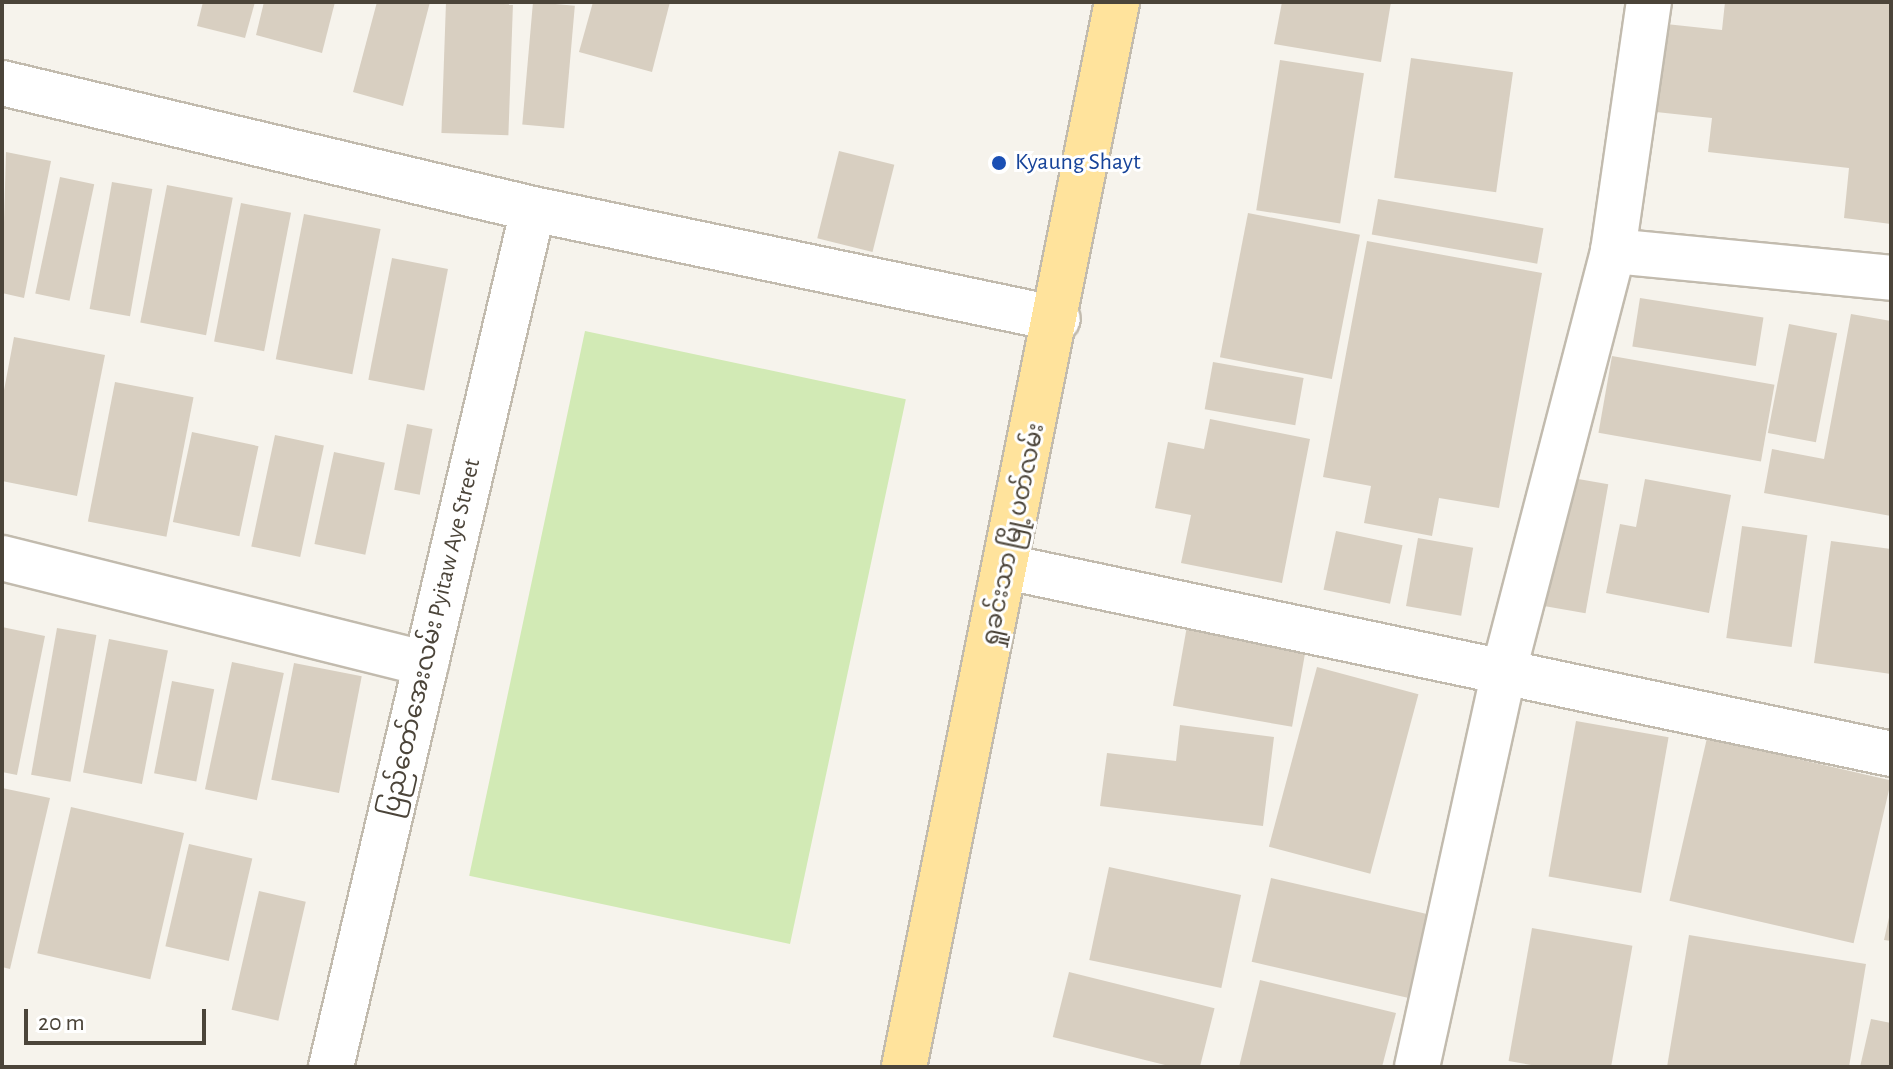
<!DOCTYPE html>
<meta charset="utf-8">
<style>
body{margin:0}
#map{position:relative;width:1893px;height:1069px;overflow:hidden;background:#f6f3ec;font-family:"Alegreya Sans","Noto Sans Myanmar",sans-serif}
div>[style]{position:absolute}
.green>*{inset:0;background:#d2eab5;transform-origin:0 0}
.building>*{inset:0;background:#d8cfc1;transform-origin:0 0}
.roads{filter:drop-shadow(2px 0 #c2bbae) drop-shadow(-2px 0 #c2bbae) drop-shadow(0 2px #c2bbae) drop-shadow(0 -2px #c2bbae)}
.street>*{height:44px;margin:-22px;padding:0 22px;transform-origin:22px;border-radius:22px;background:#fff}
.primary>*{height:44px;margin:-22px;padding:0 22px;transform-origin:22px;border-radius:22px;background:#ffe39c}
.dots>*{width:22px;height:22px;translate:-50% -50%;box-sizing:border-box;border:4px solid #fff;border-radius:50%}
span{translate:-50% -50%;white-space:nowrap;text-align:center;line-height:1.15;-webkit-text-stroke:6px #fff;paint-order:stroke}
.transit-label{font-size:24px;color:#164399}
.left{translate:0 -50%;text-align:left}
.street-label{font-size:24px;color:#4b4439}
.frame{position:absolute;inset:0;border:4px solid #4b4439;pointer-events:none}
.scale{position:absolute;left:24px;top:1009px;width:182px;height:36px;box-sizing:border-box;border:4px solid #4b4439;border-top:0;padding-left:10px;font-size:24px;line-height:28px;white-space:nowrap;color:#4b4439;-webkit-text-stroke:6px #fff;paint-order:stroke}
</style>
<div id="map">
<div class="green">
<i style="left:585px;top:331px;width:328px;height:557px;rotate:12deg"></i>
</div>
<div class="building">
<i style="clip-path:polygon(203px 2px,255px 2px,245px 38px,197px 26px)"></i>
<i style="clip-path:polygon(264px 2px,335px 2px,322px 53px,256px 35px)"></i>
<i style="clip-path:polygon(377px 2px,430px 2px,403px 106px,353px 92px)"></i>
<i style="left:446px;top:2px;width:67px;height:131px;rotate:2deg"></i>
<i style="left:533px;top:2px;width:42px;height:123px;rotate:5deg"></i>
<i style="clip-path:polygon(593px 2px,670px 2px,652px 72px,579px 52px)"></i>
<i style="clip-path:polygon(1282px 2px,1391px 2px,1381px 62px,1274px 44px)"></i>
<i style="clip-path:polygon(1725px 2px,1891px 2px,1891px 224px,1844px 218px,1849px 168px,1708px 152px,1712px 118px,1656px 112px,1666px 24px,1722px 30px)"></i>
<i style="left:1411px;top:58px;width:103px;height:121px;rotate:8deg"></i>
<i style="left:1280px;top:60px;width:85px;height:152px;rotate:9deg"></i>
<i style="left:839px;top:151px;width:57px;height:90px;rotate:14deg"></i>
<i style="clip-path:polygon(6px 152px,51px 161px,24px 298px,2px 293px)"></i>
<i style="left:60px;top:177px;width:35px;height:119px;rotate:12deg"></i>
<i style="left:112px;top:182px;width:41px;height:129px;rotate:10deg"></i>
<i style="left:167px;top:185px;width:67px;height:140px;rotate:11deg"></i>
<i style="left:1378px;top:199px;width:168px;height:36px;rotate:10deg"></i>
<i style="left:241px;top:203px;width:51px;height:141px;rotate:11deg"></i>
<i style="left:1248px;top:213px;width:114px;height:147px;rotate:11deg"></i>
<i style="left:304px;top:214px;width:78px;height:148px;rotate:11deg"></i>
<i style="clip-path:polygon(1367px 241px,1542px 273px,1499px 508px,1439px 498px,1432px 536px,1364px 523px,1371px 486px,1323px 477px)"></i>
<i style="left:392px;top:258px;width:57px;height:124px;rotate:11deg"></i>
<i style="left:1640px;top:298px;width:125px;height:49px;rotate:9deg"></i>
<i style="clip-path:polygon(1851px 314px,1891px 321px,1891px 516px,1764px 493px,1772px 449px,1824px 459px)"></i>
<i style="left:1789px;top:324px;width:49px;height:111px;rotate:11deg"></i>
<i style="clip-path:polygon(14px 337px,105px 355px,77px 496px,2px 481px,2px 401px)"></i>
<i style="left:1612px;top:356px;width:165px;height:78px;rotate:10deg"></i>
<i style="left:1213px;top:362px;width:92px;height:48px;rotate:10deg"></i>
<i style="left:115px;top:382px;width:80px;height:142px;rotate:11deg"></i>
<i style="clip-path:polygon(1210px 419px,1310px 439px,1282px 583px,1181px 563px,1191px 515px,1155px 508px,1168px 442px,1204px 449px)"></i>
<i style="left:407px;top:424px;width:26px;height:67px;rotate:11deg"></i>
<i style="left:192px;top:432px;width:68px;height:92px;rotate:12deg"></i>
<i style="left:275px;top:435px;width:50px;height:114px;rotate:12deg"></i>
<i style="left:334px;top:452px;width:52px;height:94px;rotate:12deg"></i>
<i style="left:1561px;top:476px;width:48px;height:131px;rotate:10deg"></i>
<i style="clip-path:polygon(1645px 479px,1731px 495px,1709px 613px,1606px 593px,1620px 524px,1636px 527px)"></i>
<i style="left:1742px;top:526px;width:66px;height:113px;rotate:8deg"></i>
<i style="left:1336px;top:531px;width:68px;height:60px;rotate:12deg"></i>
<i style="left:1418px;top:538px;width:56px;height:69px;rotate:10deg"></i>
<i style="clip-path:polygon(1831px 541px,1891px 549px,1891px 674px,1814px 663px)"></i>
<i style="left:1187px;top:626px;width:121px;height:81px;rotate:10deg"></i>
<i style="clip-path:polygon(2px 627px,45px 636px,17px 775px,2px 772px)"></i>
<i style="left:57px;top:628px;width:40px;height:149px;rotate:10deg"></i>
<i style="left:109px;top:639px;width:60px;height:136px;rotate:11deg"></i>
<i style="left:232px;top:662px;width:53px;height:130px;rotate:12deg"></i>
<i style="left:294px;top:663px;width:69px;height:119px;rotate:11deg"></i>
<i style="left:1317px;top:667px;width:105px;height:186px;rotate:15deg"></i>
<i style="left:172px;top:681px;width:43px;height:94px;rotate:11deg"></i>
<i style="left:1576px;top:721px;width:94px;height:158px;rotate:10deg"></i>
<i style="clip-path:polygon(1180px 725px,1274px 737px,1263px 826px,1100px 806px,1107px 753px,1176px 761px)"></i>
<i style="left:1707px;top:738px;width:189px;height:167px;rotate:13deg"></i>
<i style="clip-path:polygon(2px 788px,50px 798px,10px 969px,2px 967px)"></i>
<i style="left:71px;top:807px;width:116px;height:150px;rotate:13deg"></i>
<i style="left:189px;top:844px;width:65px;height:105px;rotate:13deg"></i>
<i style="left:1109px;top:867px;width:135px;height:95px;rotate:12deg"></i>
<i style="left:1271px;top:878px;width:160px;height:86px;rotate:13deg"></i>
<i style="left:259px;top:891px;width:48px;height:122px;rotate:13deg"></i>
<i style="clip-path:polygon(1890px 913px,1891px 913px,1891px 941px,1884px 940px)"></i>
<i style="left:1532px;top:928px;width:102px;height:135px;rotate:10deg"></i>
<i style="clip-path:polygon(1689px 935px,1866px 964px,1849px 1067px,1667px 1067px)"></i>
<i style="left:1069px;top:972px;width:150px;height:67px;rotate:14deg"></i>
<i style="clip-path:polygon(1260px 980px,1396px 1013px,1382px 1067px,1239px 1067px)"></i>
<i style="clip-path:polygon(1871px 1019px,1891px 1023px,1891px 1067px,1860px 1067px)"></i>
</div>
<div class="roads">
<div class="street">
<i style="left:2px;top:83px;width:546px;rotate:13.35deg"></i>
<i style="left:533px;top:209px;width:536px;rotate:11.83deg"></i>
<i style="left:1613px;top:251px;width:252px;rotate:-81.8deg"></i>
<i style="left:2px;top:558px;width:437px;rotate:14deg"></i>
<i style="left:1007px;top:567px;width:904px;rotate:11.94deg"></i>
<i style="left:331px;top:1067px;width:881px;rotate:-76.75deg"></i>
<i style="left:1417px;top:1067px;width:406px;rotate:-77.6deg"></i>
<i style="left:1504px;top:670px;width:433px;rotate:-75.4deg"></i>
<i style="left:1613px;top:251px;width:279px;rotate:5.5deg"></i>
</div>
<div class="primary">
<i style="left:904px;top:1067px;width:1086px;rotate:-78.69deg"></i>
</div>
</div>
<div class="dots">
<i style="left:999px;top:163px;background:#1a4fb4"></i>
</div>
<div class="transit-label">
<span class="left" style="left:1015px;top:163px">Kyaung Shayt</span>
</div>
<div class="street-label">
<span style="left:1014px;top:535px;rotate:-78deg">ရှုခင်းသာ မြို့ပတ်လမ်း</span>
<span style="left:432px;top:638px;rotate:-77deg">ပြည်တော်အေးလမ်း Pyitaw Aye Street</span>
</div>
<div class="frame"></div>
<div class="scale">20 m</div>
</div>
